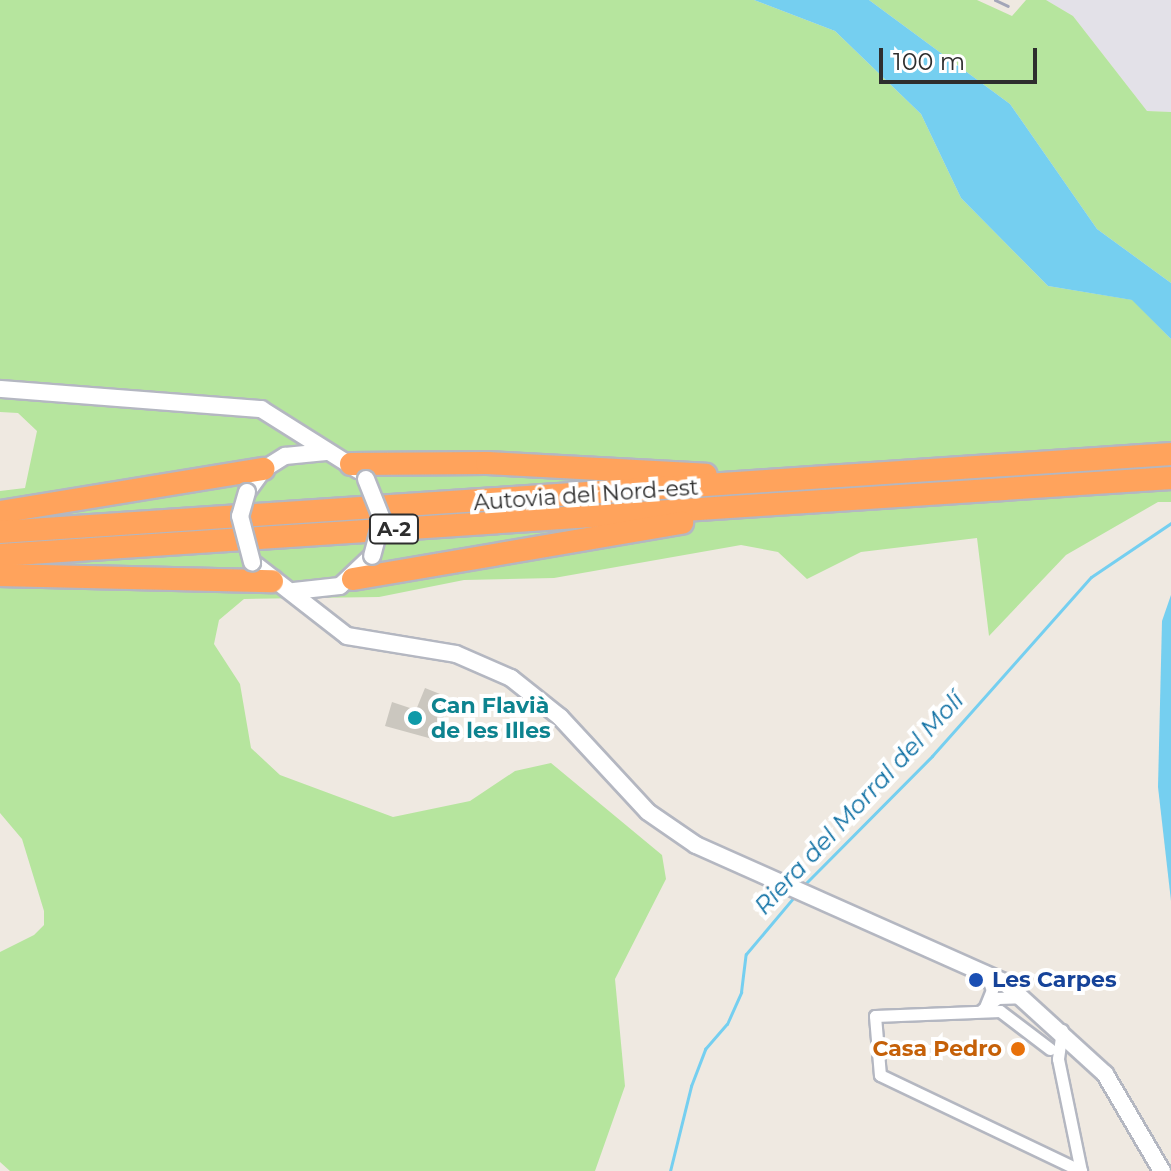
<!DOCTYPE html>
<meta charset="utf-8">
<style>
body{margin:0}
#map{position:relative;width:1171px;height:1171px;overflow:hidden;background:#efe9e1;font-family:Montserrat,sans-serif}
div>[style]{position:absolute}
.industrial>*{inset:0;background:#e3e1e8}
.green>*{inset:0;background:#b6e59e}
.water>*{inset:0;background:#75cff0}
.stream>*{height:3px;margin:-1.5px;padding:0 1.5px;transform-origin:1.5px;border-radius:1.5px;background:#75cff0}
.building>*{inset:0;background:#cbc7bf}
.roads{filter:drop-shadow(2px 0 #b4b7c1) drop-shadow(-2px 0 #b4b7c1) drop-shadow(0 2px #b4b7c1) drop-shadow(0 -2px #b4b7c1)}
.street>*{height:11px;margin:-5.5px;padding:0 5.5px;transform-origin:5.5px;border-radius:5.5px;background:#fff}
.secondary>*{height:16px;margin:-8px;padding:0 8px;transform-origin:8px;border-radius:8px;background:#fff}
.highway>*{height:22px;margin:-11px;padding:0 11px;transform-origin:11px;border-radius:11px;background:#ffa35c}
.rail>*{height:3px;margin:-1.5px;padding:0 1.5px;transform-origin:1.5px;border-radius:1.5px;background:#a3a6b8}
.bridges{filter:drop-shadow(2px 0 #b4b7c1) drop-shadow(-2px 0 #b4b7c1) drop-shadow(0 2px #b4b7c1) drop-shadow(0 -2px #b4b7c1)}
.secondary-bridge>*{height:16px;margin:-8px;padding:0 8px;transform-origin:8px;border-radius:8px;background:#fff}
.dots>*{width:22px;height:22px;translate:-50% -50%;box-sizing:border-box;border:4px solid #fff;border-radius:50%}
span{translate:-50% -50%;white-space:nowrap;text-align:center;line-height:1.15;-webkit-text-stroke:8px #fff;paint-order:stroke}
.shield-label span{padding:2px 6px;background:#fff;border:2px solid;border-radius:6px;-webkit-text-stroke-width:0}
.shield-label{font-size:20px;color:#2e2e2e;font-weight:700}
.street-label{font-size:22px;color:#2e2e2e}
.culture-label{font-size:22px;color:#0d838f;font-weight:700}
.left{translate:0 -50%;text-align:left}
.transit-label{font-size:22px;color:#164399;font-weight:700}
.food-label{font-size:22px;color:#c56008;font-weight:700}
.right{translate:-100% -50%;text-align:right}
.water-label{font-size:24px;color:#0d6fa3;font-style:italic}
.scale{position:absolute;left:879px;top:48px;width:158px;height:36px;box-sizing:border-box;border:4px solid #2e2e2e;border-top:0;padding-left:10px;font-size:24px;line-height:28px;white-space:nowrap;color:#2e2e2e;-webkit-text-stroke:6px #fff;paint-order:stroke}
</style>
<div id="map">
<div class="industrial">
<i style="clip-path:polygon(1046px 0,1171px 0,1171px 112px,1147px 111px,1073px 16px)"></i>
</div>
<div class="green">
<i style="clip-path:polygon(0 0,754px 0,835px 31px,921px 114px,961px 198px,1048px 286px,1133px 300px,1171px 339px,1171px 502px,1158px 502px,1066px 555px,989px 636px,977px 538px,861px 552px,807px 579px,778px 552px,741px 545px,554px 578px,464px 580px,379px 597px,244px 599px,219px 620px,214px 644px,240px 684px,251px 748px,280px 775px,393px 817px,470px 801px,515px 771px,551px 763px,662px 855px,666px 879px,615px 979px,625px 1086px,595px 1171px,10px 1171px,0 1162px,0 952px,34px 935px,44px 925px,44px 911px,22px 839px,0 813px,0 491px,25px 488px,37px 431px,18px 413px,0 412px)"></i>
<i style="clip-path:polygon(869px 0,977px 0,1012px 16px,1026px 0,1046px 0,1073px 16px,1147px 111px,1171px 112px,1171px 283px,1097px 229px,1010px 104px)"></i>
</div>
<div class="water">
<i style="clip-path:polygon(754px 0,869px 0,1010px 104px,1097px 229px,1171px 283px,1171px 339px,1132px 300px,1048px 286px,961px 198px,921px 114px,835px 31px)"></i>
<i style="clip-path:polygon(1171px 595px,1171px 901px,1158px 787px,1162px 621px)"></i>
</div>
<div class="stream">
<i style="left:804px;top:885px;width:182px;rotate:-45.2deg"></i>
<i style="left:932px;top:756px;width:239px;rotate:-48.4deg"></i>
<i style="left:1091px;top:577px;width:97px;rotate:-34deg"></i>
<i style="left:670px;top:1171px;width:88px;rotate:-76.1deg"></i>
<i style="left:691px;top:1086px;width:40px;rotate:-69deg"></i>
<i style="left:705px;top:1049px;width:33px;rotate:-49deg"></i>
<i style="left:727px;top:1024px;width:35px;rotate:-66deg"></i>
<i style="left:741px;top:992px;width:38px;rotate:-83deg"></i>
<i style="left:746px;top:954px;width:75px;rotate:-49.9deg"></i>
</div>
<div class="building">
<i style="clip-path:polygon(425px 688px,450px 698px,436px 740px,385px 726px,392px 702px,416px 710px)"></i>
</div>
<div class="roads">
<div class="street">
<i style="left:985px;top:1007px;width:18px;rotate:-68deg"></i>
<i style="left:992px;top:990px;width:20px;rotate:-110deg"></i>
<i style="left:982px;top:1010px;width:20px;rotate:-37deg"></i>
<i style="left:998px;top:998px;width:23px;rotate:-2deg"></i>
<i style="left:1062px;top:1030px;width:29px;rotate:98deg"></i>
<i style="left:1058px;top:1059px;width:114px;rotate:78.4deg"></i>
<i style="left:1050px;top:1049px;width:63px;rotate:-142.8deg"></i>
<i style="left:1000px;top:1011px;width:125px;rotate:177.7deg"></i>
<i style="left:875px;top:1016px;width:59px;rotate:85.2deg"></i>
<i style="left:880px;top:1075px;width:223px;rotate:25.5deg"></i>
</div>
<div class="secondary">
<i style="left:0;top:389px;width:262px;rotate:4.4deg"></i>
<i style="left:261px;top:409px;width:115px;rotate:32.2deg"></i>
<i style="left:247px;top:492px;width:29px;rotate:-54deg"></i>
<i style="left:264px;top:469px;width:25px;rotate:-32deg"></i>
<i style="left:285px;top:456px;width:41px;rotate:-5.6deg"></i>
<i style="left:252px;top:562px;width:120px;rotate:37.9deg"></i>
<i style="left:347px;top:636px;width:110px;rotate:9.4deg"></i>
<i style="left:456px;top:654px;width:60px;rotate:23.6deg"></i>
<i style="left:511px;top:678px;width:63px;rotate:38.5deg"></i>
<i style="left:560px;top:717px;width:129px;rotate:47.2deg"></i>
<i style="left:648px;top:812px;width:58px;rotate:34.5deg"></i>
<i style="left:696px;top:845px;width:337px;rotate:24deg"></i>
<i style="left:1004px;top:982px;width:137px;rotate:42.3deg"></i>
<i style="left:1105px;top:1074px;width:113px;rotate:59.6deg"></i>
<i style="left:294px;top:591px;width:46px;rotate:-6.2deg"></i>
<i style="left:340px;top:586px;width:44px;rotate:-43.2deg"></i>
</div>
<div class="highway">
<i style="left:351px;top:464px;width:136px;rotate:-0.4deg"></i>
<i style="left:487px;top:463px;width:219px;rotate:3.1deg"></i>
<i style="left:0;top:512px;width:267px;rotate:-9.3deg"></i>
<i style="left:0;top:532px;width:1174px;rotate:-3.81deg"></i>
<i style="left:0;top:555px;width:1174px;rotate:-3.76deg"></i>
<i style="left:0;top:575px;width:272px;rotate:1.3deg"></i>
<i style="left:353px;top:579px;width:334px;rotate:-9.7deg"></i>
</div>
</div>
<div class="rail">
<i style="left:995px;top:0;width:14px;rotate:25deg"></i>
</div>
<div class="bridges">
<div class="secondary-bridge">
<i style="left:366px;top:479px;width:43px;rotate:68.2deg"></i>
<i style="left:382px;top:519px;width:38px;rotate:105deg"></i>
<i style="left:247px;top:492px;width:25px;rotate:106deg"></i>
<i style="left:240px;top:516px;width:48px;rotate:75.4deg"></i>
</div>
</div>
<div class="dots">
<i style="left:415px;top:718px;background:#0f9aa8"></i>
<i style="left:976px;top:980px;background:#1a4fb4"></i>
<i style="left:1018px;top:1049px;background:#e8710a"></i>
</div>
<div class="shield-label">
<span style="left:394px;top:529px">A-2</span>
</div>
<div class="street-label">
<span style="left:586px;top:495px;rotate:-4deg">Autovia del Nord-est</span>
</div>
<div class="culture-label">
<span class="left" style="left:431px;top:718px">Can Flavià<br>de les Illes</span>
</div>
<div class="transit-label">
<span class="left" style="left:992px;top:980px">Les Carpes</span>
</div>
<div class="food-label">
<span class="right" style="left:1002px;top:1049px">Casa Pedro</span>
</div>
<div class="water-label">
<span style="left:859px;top:803px;rotate:-47deg">Riera del Morral del Molí</span>
</div>
<div class="scale">100 m</div>
</div>
